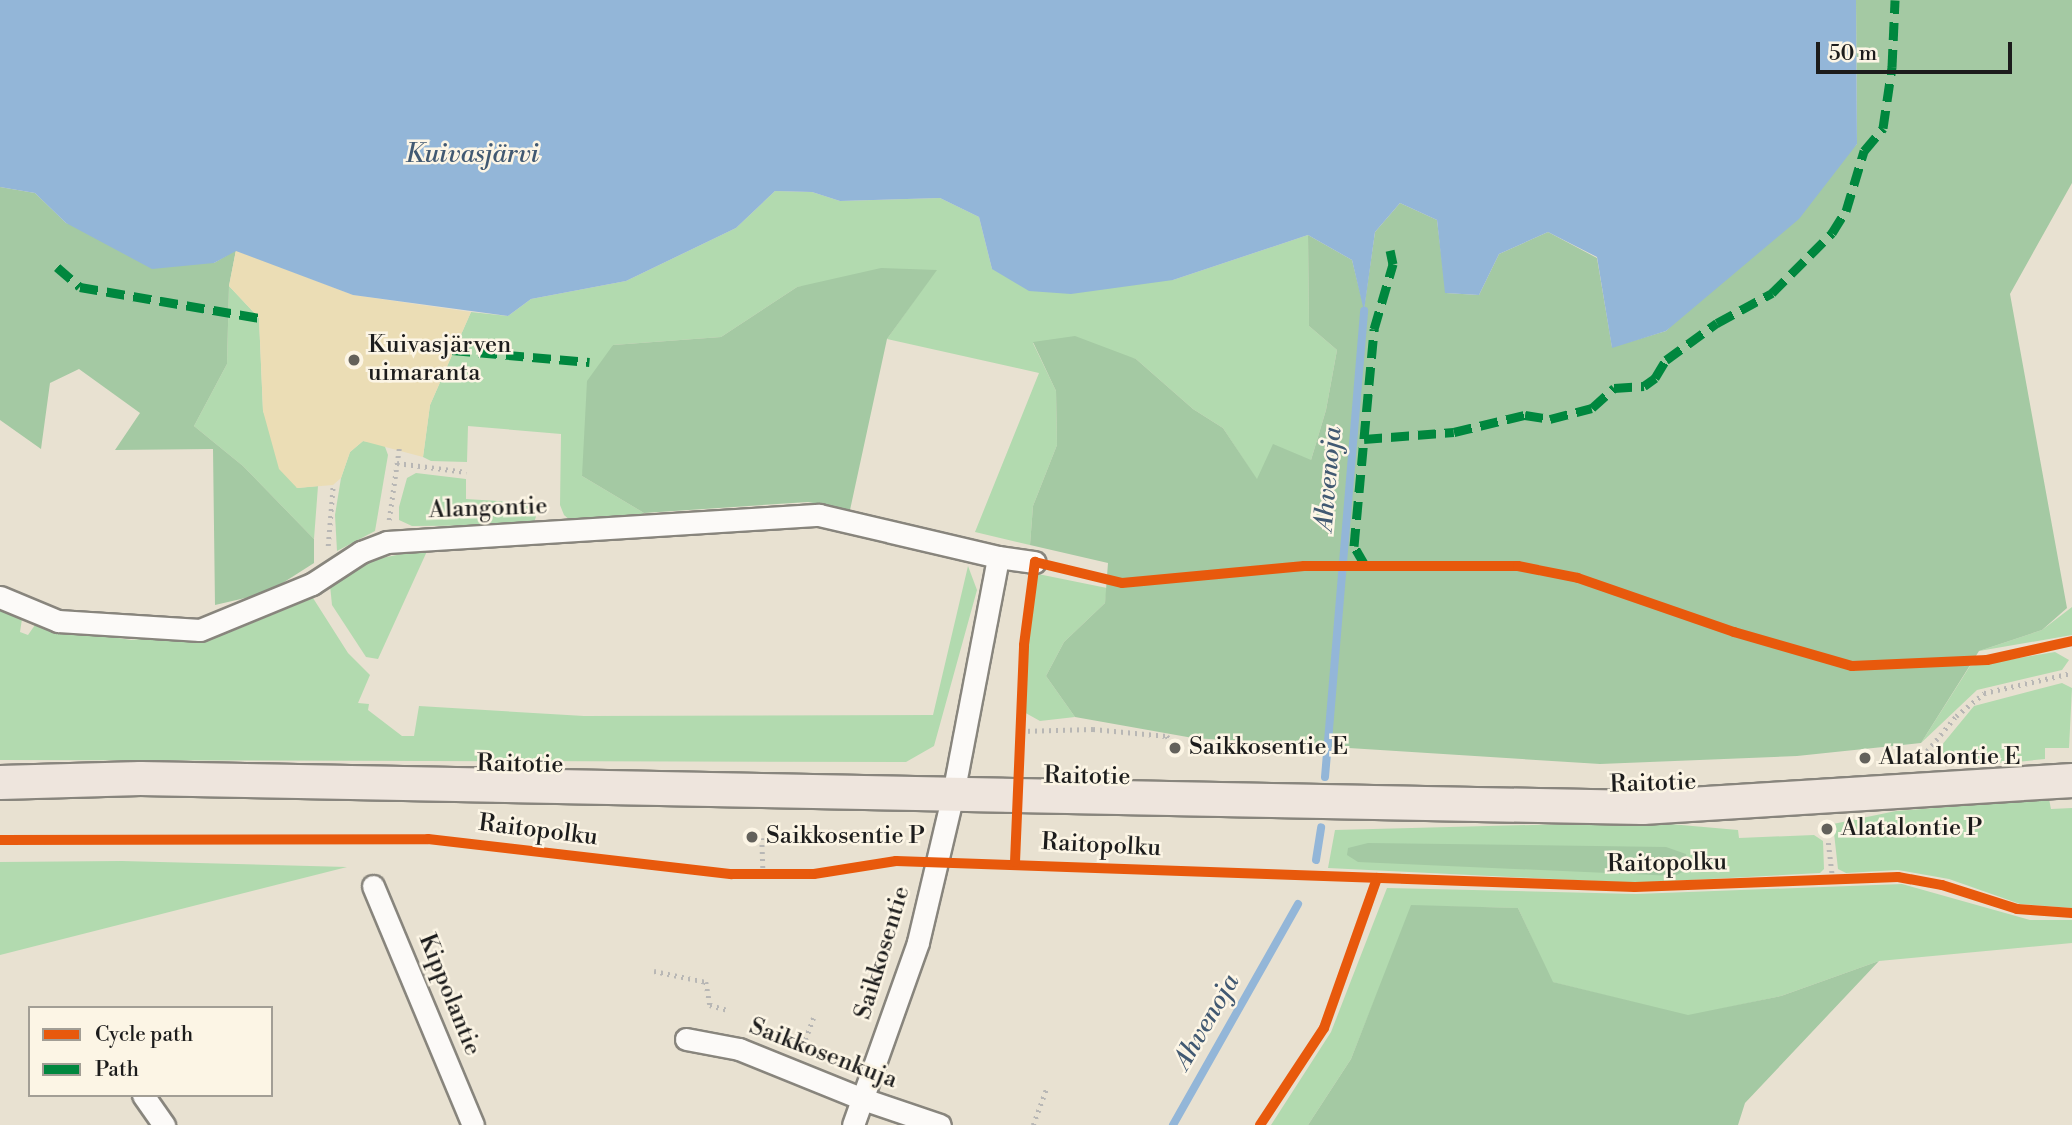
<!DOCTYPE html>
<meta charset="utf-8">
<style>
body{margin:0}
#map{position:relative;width:2072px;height:1125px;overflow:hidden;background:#e8e1d1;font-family:"Libre Bodoni",serif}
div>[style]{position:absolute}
.green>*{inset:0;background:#b2daaf}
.forest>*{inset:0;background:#a4c9a3}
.sand>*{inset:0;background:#ebddb5}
.water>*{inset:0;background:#93b6d8}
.stream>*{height:8px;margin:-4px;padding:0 4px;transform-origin:4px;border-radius:4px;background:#93b6d8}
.path>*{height:4.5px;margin-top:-2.25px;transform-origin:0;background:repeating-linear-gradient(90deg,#b8b7b5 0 2px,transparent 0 7px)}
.roads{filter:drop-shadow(2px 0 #88857d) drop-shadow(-2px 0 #88857d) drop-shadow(0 2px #88857d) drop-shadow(0 -2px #88857d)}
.street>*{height:21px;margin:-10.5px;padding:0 10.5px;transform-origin:10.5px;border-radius:10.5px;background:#fcfaf8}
.primary>*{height:33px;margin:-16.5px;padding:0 16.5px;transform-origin:16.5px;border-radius:16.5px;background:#eee5dd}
.quiet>*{height:9px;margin-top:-4.5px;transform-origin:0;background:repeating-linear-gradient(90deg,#00873e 0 18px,transparent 0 27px)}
.cycleway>*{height:10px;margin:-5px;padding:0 5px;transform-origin:5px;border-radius:5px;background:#e8590c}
.dots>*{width:19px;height:19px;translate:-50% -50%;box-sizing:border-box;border:4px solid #fcf5e5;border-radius:50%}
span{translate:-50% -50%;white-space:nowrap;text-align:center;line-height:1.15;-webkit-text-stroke:5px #fcf5e5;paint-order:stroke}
.poi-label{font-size:24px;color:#1c1c1c}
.left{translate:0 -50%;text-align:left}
.street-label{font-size:24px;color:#1c1c1c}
.water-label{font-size:26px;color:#415972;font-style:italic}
.legend{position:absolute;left:28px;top:1006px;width:245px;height:91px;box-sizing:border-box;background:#fcf5e5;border:2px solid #a29e95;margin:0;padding:9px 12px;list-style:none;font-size:21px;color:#1c1c1c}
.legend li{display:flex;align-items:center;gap:14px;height:35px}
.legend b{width:35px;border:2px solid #a29e95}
.scale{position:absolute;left:1816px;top:42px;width:196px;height:32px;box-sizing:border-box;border:4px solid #1c1c1c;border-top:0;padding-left:9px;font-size:21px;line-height:24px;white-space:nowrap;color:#1c1c1c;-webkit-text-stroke:5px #fcf5e5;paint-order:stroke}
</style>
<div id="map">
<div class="green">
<i style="clip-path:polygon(775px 191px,812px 192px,840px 201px,940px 198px,979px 217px,992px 269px,1173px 280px,1308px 235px,1309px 326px,1337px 350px,1326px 410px,1311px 460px,1257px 480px,1223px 428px,1193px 409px,1136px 359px,1033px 343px,1056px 391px,1057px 445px,1033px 506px,1030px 545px,975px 532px,1039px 373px,887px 339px,936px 270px,797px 287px,721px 337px,613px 345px,582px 476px,644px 513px,642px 519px,571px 521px,564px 515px,560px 505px,561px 434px,468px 426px,467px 462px,431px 461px,423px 457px,430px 405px,471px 312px,508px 316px,531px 299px,626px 281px,736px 228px)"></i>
<i style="clip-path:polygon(229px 286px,259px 318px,263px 411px,297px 488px,318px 486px,314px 539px,243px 466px,194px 426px,227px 364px)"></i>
<i style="clip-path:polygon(363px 441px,384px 444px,388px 455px,375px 531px,337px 551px,335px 515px,341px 478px,350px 452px)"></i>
<i style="clip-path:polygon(416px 473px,466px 479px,466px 499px,530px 503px,537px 514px,533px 525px,412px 526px,399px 520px,399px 507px,407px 478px)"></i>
<i style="clip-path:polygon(428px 549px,378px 659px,366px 657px,332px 605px,330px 585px,371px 560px)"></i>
<i style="clip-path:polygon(968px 566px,977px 590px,934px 746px,906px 762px,0 760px,0 607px,22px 619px,20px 632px,28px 635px,35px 625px,131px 640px,233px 631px,313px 598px,348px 653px,370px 675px,358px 703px,369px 704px,368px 710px,402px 736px,414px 736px,419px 706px,584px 716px,933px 715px)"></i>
<i style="clip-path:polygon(1033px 573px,1107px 588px,1105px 603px,1064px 642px,1046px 676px,1075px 717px,1040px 721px,1022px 711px)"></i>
<i style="clip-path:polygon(2072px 607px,2072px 635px,1979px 651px,2042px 630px)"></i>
<i style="clip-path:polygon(2055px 652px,2069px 660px,2062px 670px,1977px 690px,1921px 743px,1970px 666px)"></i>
<i style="clip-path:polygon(2062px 683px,2072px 688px,2069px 748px,2045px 748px,2045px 759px,2007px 763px,1932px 757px,1974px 706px)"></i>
<i style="clip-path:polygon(2049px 799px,2051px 809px,2072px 808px,2072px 908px,2020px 904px,1949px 879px,1898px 870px,1846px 873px,1838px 869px,1833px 824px,1896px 811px)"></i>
<i style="clip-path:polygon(1647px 822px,1738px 830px,1739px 838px,1814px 835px,1823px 841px,1824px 869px,1820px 873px,1635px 883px,1328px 868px,1335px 830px)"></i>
<i style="clip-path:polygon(122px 861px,347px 867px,0 955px,0 862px)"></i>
<i style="clip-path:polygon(1902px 884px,2030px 920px,2072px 920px,2072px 943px,1879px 961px,1781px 996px,1688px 1016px,1552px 982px,1518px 908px,1412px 906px,1351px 1059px,1308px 1125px,1271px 1125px,1331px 1032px,1387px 888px,1636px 894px)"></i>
</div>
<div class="forest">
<i style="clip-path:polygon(1856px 0,2072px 0,2072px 183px,2010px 294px,2067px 608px,2042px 630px,1979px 651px,1921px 743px,1797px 756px,1600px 764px,1193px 738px,1075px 717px,1046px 676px,1064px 642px,1105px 603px,1108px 563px,1030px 545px,1033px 506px,1057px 445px,1056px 391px,1033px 342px,1075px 336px,1136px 359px,1193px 409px,1223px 428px,1257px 479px,1273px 444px,1311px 460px,1326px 410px,1337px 350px,1309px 326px,1308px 235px,1352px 260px,1364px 308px,1375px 232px,1400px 203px,1437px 220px,1446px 293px,1479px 295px,1499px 254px,1548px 232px,1597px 258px,1612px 347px,1666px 331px,1857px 144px)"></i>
<i style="clip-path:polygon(0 187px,35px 193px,66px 223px,214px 263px,236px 250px,229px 286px,227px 364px,194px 426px,243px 466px,314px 539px,314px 563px,267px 593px,215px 605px,213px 449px,115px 450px,140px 413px,79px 369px,50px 383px,41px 449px,0 420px)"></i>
<i style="clip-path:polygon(881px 268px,937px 270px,887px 339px,850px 510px,808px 502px,644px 513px,582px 476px,587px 381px,613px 345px,721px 337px,797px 287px)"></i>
<i style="clip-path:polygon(1368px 843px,1666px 847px,1686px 854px,1688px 869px,1675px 876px,1358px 862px,1347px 855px,1348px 848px)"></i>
<i style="clip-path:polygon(1411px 905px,1518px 908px,1553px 982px,1688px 1015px,1781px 996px,1879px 961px,1745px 1103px,1738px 1125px,1308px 1125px,1351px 1059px)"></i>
</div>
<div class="sand">
<i style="clip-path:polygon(236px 250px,353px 295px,471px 312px,430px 405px,423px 457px,363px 441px,350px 452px,341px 478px,333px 485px,297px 488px,279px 469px,263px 411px,259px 318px,229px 286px)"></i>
</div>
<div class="water">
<i style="clip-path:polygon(0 0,1856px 0,1857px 144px,1799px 219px,1666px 331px,1612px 348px,1597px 257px,1548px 232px,1499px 254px,1479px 295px,1445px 293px,1437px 220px,1400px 203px,1375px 232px,1364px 311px,1352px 260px,1308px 235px,1173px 280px,1071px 294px,1029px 291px,992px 269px,979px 217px,940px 198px,840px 201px,812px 192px,775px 191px,736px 228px,626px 281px,531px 299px,508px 316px,353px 295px,236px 251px,214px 263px,152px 269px,66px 223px,35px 193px,0 187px)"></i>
</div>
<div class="stream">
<i style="left:1325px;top:777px;width:468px;rotate:-85.2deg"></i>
<i style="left:1316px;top:860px;width:33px;rotate:-81deg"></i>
<i style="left:1173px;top:1125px;width:254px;rotate:-60.5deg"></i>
</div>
<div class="path">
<i style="left:397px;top:463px;width:70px;rotate:7.4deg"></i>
<i style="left:389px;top:520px;width:72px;rotate:-82deg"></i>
<i style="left:328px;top:546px;width:61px;rotate:-85.3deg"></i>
<i style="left:1021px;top:731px;width:72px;rotate:-1.6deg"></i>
<i style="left:1093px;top:729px;width:74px;rotate:5.4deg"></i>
<i style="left:1167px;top:736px;width:14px;rotate:56deg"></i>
<i style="left:1927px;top:751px;width:45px;rotate:-50.4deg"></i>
<i style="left:1956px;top:716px;width:36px;rotate:-39deg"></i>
<i style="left:1984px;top:693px;width:90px;rotate:-12.8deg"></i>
<i style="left:1827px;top:829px;width:51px;rotate:83.3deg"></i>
<i style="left:762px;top:838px;width:37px;rotate:88deg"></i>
<i style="left:654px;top:971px;width:53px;rotate:11.9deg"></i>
<i style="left:706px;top:982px;width:23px;rotate:80deg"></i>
<i style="left:710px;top:1005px;width:18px;rotate:16deg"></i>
<i style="left:776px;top:1035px;width:29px;rotate:22deg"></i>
<i style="left:803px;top:1046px;width:30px;rotate:-70deg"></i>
<i style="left:1033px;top:1125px;width:40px;rotate:-69.8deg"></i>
</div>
<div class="roads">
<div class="street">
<i style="left:0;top:597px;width:63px;rotate:22.5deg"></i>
<i style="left:58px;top:621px;width:142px;rotate:3.6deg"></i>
<i style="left:200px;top:630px;width:121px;rotate:-22.3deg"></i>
<i style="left:312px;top:584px;width:59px;rotate:-33.1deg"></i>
<i style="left:361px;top:552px;width:28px;rotate:-21deg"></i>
<i style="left:387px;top:542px;width:433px;rotate:-3.6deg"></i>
<i style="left:819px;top:515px;width:184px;rotate:13.2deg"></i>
<i style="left:998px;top:557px;width:37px;rotate:8deg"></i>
<i style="left:373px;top:886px;width:259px;rotate:67.3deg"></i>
<i style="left:686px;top:1039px;width:54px;rotate:10.7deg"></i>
<i style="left:739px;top:1049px;width:134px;rotate:22deg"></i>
<i style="left:863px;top:1099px;width:81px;rotate:18.7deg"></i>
<i style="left:143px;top:1095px;width:37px;rotate:55deg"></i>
<i style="left:853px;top:1125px;width:194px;rotate:-70.4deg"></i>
<i style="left:918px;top:942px;width:152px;rotate:-76.7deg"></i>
<i style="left:953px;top:794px;width:241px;rotate:-79.2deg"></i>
</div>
<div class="primary">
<i style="left:0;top:782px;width:140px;rotate:-1.6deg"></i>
<i style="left:140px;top:778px;width:1502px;rotate:1.11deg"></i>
<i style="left:1642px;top:807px;width:431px;rotate:-3.6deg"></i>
</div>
</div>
<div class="quiet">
<i style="left:57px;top:267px;width:30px;rotate:41deg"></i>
<i style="left:80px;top:287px;width:182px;rotate:9.8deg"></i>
<i style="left:452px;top:350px;width:138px;rotate:5deg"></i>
<i style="left:1364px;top:439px;width:90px;rotate:-4.4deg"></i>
<i style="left:1454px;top:432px;width:73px;rotate:-13.5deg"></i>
<i style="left:1525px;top:415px;width:25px;rotate:9deg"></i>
<i style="left:1550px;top:419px;width:43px;rotate:-14.7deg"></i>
<i style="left:1592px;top:408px;width:30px;rotate:-42deg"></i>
<i style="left:1614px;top:388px;width:30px;rotate:-4deg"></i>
<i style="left:1644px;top:386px;width:14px;rotate:-36deg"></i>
<i style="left:1655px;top:378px;width:21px;rotate:-59deg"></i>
<i style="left:1666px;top:360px;width:63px;rotate:-36deg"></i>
<i style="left:1717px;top:323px;width:63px;rotate:-28.6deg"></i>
<i style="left:1772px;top:293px;width:85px;rotate:-45deg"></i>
<i style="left:1832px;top:233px;width:26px;rotate:-58deg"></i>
<i style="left:1846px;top:211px;width:63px;rotate:-73.3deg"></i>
<i style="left:1864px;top:151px;width:30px;rotate:-50deg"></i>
<i style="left:1883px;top:128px;width:62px;rotate:-81.6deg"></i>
<i style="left:1892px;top:67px;width:67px;rotate:-87.4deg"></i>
<i style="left:1365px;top:565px;width:22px;rotate:-120deg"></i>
<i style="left:1354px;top:546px;width:218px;rotate:-84.7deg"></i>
<i style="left:1374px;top:329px;width:68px;rotate:-73.7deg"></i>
<i style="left:1393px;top:264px;width:14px;rotate:-102deg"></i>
</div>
<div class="cycleway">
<i style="left:0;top:840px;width:428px;rotate:-0.1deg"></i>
<i style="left:428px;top:839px;width:306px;rotate:6.6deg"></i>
<i style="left:732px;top:874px;width:82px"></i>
<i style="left:814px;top:874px;width:83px;rotate:-9deg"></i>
<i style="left:896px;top:861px;width:739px;rotate:2.01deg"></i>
<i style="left:1635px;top:887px;width:263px;rotate:-2.2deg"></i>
<i style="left:1898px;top:877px;width:45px;rotate:10.3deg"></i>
<i style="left:1942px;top:885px;width:79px;rotate:17.7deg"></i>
<i style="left:2017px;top:909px;width:55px;rotate:4.2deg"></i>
<i style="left:1015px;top:862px;width:217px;rotate:-87.6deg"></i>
<i style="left:1024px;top:645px;width:84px;rotate:-82.5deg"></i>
<i style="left:1035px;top:562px;width:89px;rotate:13.6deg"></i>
<i style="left:1122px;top:583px;width:183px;rotate:-5.3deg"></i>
<i style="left:1304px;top:566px;width:214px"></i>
<i style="left:1518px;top:566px;width:61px;rotate:11.3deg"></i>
<i style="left:1578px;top:578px;width:165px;rotate:19.1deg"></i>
<i style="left:1734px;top:632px;width:123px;rotate:16.1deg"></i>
<i style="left:1852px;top:666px;width:135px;rotate:-2.5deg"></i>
<i style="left:1987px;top:660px;width:87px;rotate:-12.6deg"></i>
<i style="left:1260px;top:1125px;width:116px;rotate:-56.6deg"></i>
<i style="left:1324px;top:1028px;width:159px;rotate:-70.5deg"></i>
</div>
<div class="dots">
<i style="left:354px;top:360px;background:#63615b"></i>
<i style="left:1175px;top:748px;background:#63615b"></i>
<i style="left:1865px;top:758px;background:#63615b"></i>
<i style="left:1827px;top:829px;background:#63615b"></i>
<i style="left:752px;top:837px;background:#63615b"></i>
</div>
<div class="poi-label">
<span class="left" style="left:368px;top:360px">Kuivasjärven<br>uimaranta</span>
<span class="left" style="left:1189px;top:748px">Saikkosentie E</span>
<span class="left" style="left:1879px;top:758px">Alatalontie E</span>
<span class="left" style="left:1841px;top:829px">Alatalontie P</span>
<span class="left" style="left:766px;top:837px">Saikkosentie P</span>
</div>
<div class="street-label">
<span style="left:488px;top:509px;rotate:-2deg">Alangontie</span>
<span style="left:520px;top:765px;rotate:1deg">Raitotie</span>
<span style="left:1087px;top:777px;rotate:1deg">Raitotie</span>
<span style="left:1653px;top:784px;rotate:-2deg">Raitotie</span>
<span style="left:538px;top:831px;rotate:7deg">Raitopolku</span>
<span style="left:1101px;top:846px;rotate:3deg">Raitopolku</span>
<span style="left:1667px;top:864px;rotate:-1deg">Raitopolku</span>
<span style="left:883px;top:953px;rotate:-73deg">Saikkosentie</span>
<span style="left:449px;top:995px;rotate:68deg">Kippolantie</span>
<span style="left:823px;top:1054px;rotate:21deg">Saikkosenkuja</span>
</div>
<div class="water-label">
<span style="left:472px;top:155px">Kuivasjärvi</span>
<span style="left:1329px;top:479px;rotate:-85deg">Ahvenoja</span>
<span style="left:1207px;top:1022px;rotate:-60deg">Ahvenoja</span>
</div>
<ul class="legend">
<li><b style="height:9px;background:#e8590c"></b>Cycle path</li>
<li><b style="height:9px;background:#00873e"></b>Path</li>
</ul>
<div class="scale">50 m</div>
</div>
